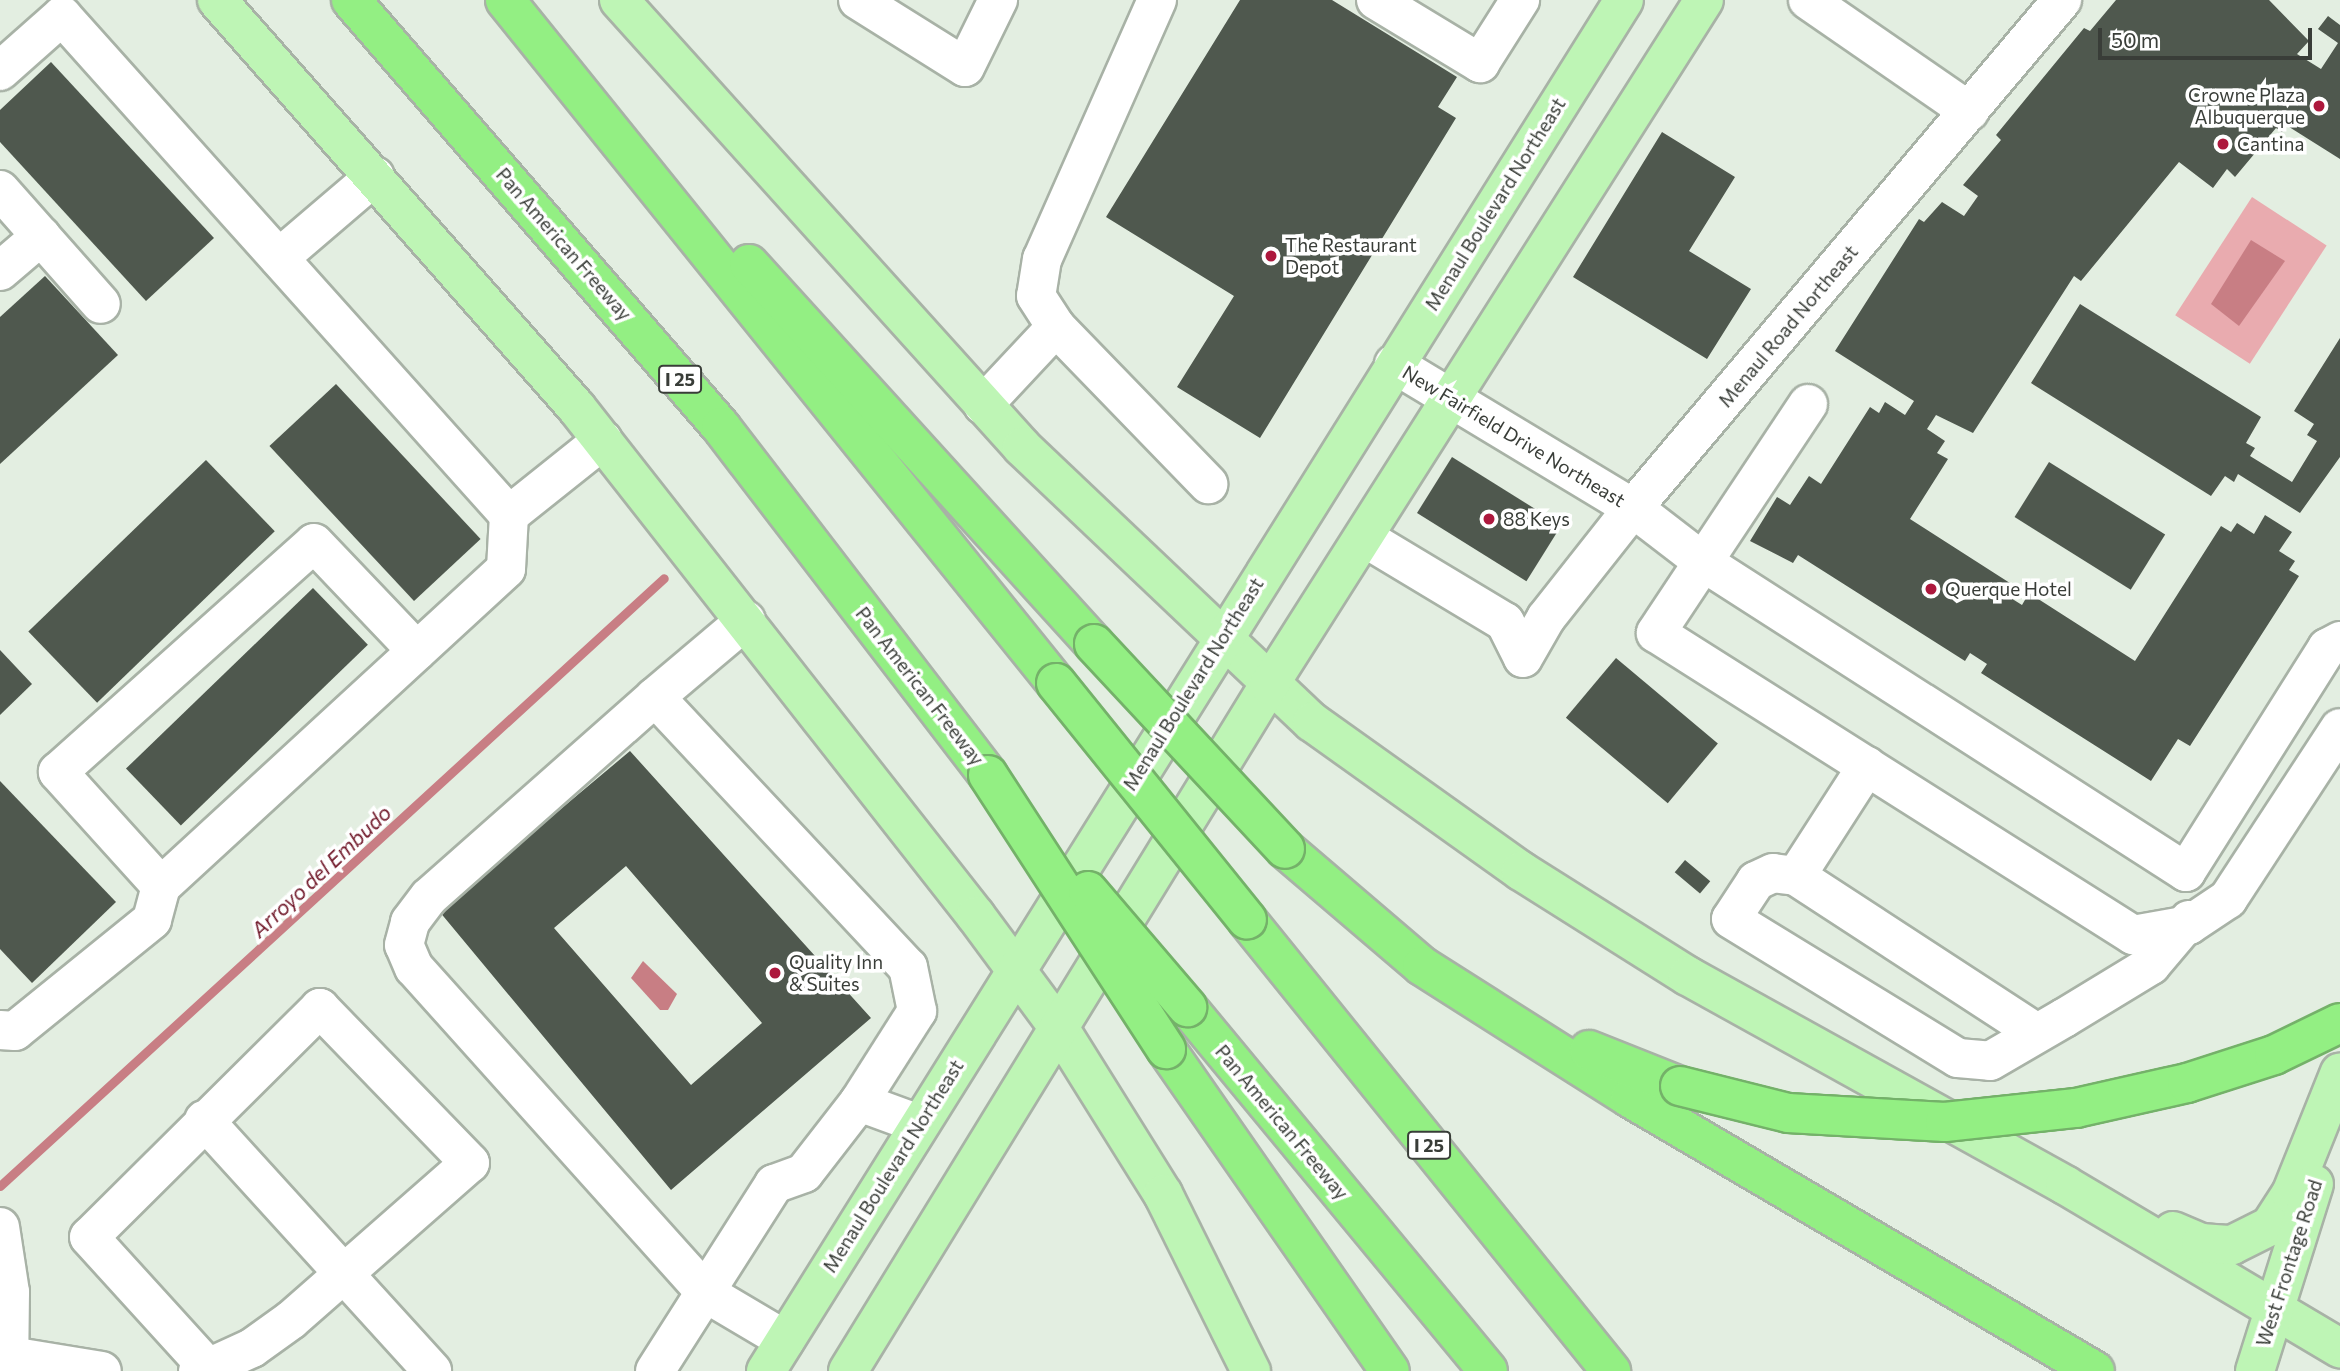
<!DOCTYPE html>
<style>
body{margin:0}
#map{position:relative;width:2340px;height:1371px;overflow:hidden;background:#e3eee1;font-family:Commissioner,sans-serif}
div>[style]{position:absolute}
.green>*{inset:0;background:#e9abaf;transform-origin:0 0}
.water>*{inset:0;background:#c87e84}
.stream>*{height:9px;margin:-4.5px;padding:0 4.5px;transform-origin:4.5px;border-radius:4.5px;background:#c87e84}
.building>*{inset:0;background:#4f584e;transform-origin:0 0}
.roads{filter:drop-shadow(2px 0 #a8b2a6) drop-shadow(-2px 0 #a8b2a6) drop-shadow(0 2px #a8b2a6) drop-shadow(0 -2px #a8b2a6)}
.minor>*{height:38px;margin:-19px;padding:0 19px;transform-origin:19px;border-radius:19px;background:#fff}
.major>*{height:38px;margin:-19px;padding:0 19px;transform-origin:19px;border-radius:19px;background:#bef5b5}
.highway>*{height:38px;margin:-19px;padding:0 19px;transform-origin:19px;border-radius:19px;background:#93ef83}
.bridges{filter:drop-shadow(2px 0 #74b169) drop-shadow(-2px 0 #74b169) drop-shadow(0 2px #74b169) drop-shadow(0 -2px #74b169)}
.highway-bridge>*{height:38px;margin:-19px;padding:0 19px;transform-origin:19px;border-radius:19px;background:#93ef83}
.dots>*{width:19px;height:19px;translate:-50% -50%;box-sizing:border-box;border:4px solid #fff;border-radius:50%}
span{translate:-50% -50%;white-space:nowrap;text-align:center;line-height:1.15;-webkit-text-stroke:7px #fff;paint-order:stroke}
.shield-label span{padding:2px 5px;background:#fff;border:2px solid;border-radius:5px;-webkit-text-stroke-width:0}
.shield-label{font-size:18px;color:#393d38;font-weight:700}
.poi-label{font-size:19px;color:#393d38}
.right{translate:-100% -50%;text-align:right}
.left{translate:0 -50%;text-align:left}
.street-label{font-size:19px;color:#393d38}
.water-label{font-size:21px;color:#701829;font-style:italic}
.scale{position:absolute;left:2098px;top:28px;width:214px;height:32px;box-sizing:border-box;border:4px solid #393d38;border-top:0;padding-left:9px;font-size:21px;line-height:24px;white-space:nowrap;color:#393d38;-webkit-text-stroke:5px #fff;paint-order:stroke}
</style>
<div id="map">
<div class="green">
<i style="left:2252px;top:197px;width:89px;height:141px;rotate:33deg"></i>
</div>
<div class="water">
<i style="clip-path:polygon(2251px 240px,2285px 261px,2239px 326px,2211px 304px)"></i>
<i style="clip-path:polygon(643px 961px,677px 994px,668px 1010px,660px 1010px,631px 978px)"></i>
</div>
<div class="stream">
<i style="left:0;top:1186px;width:900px;rotate:-42.48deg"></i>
</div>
<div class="building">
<i style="clip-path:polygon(1240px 0,1332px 0,1457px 77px,1438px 107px,1456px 118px,1260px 438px,1177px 387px,1234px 296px,1106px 217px)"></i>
<i style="clip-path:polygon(2116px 0,2269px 0,2309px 41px,2297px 54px,2321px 69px,2338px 43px,2318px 29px,2328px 16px,2340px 25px,2340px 159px,2286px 125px,2282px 132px,2276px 128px,2235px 177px,2227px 169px,2213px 188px,2179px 162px,2081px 281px,2074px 276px,1973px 433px,1936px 415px,1927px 429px,1945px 441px,1937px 453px,1948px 459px,1910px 519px,2013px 585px,2006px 595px,2022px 605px,2029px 593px,2135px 661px,2221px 526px,2231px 532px,2237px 523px,2254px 534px,2265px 515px,2292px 532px,2279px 551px,2295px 561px,2289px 570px,2299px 576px,2190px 746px,2178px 739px,2151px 781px,1981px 673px,1987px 664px,1970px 653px,1965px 661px,1798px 555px,1793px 563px,1750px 541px,1777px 497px,1790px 505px,1809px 476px,1821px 484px,1870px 407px,1879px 413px,1885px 402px,1905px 415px,1914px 401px,1835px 351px,1919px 219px,1924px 222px,1942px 202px,1964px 216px,1978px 196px,1963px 185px,2001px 140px,1996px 135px,2084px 28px,2090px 31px)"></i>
<i style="clip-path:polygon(51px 62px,214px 238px,146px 301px,0 142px,0 110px)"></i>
<i style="clip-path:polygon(1662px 132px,1735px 177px,1689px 251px,1751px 289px,1707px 359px,1573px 277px)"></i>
<i style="clip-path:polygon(45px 276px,118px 355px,0 464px,0 317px)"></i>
<i style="clip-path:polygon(2080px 304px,2261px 417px,2246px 443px,2255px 448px,2250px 456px,2292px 482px,2317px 441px,2307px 435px,2314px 424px,2294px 411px,2340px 338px,2340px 457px,2300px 513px,2238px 474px,2234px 482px,2225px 476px,2211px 496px,2031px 383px)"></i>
<i style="left:336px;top:384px;width:212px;height:91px;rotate:47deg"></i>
<i style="left:1452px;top:457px;width:129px;height:66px;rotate:32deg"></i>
<i style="left:206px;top:460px;width:99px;height:247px;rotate:46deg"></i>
<i style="left:2049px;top:462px;width:137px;height:65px;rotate:32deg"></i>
<i style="left:313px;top:588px;width:79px;height:260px;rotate:46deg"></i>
<i style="clip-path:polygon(0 650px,32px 684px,0 715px)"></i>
<i style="left:1616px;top:658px;width:133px;height:78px;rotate:40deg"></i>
<i style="clip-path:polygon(evenodd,630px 751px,871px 1018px,671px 1190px,439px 911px,630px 751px,626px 866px,762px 1023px,691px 1085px,554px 928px,626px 866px)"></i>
<i style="clip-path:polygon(0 781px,116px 902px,32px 983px,0 949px)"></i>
<i style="left:1685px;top:860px;width:33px;height:16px;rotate:40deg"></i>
</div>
<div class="roads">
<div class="minor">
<i style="left:858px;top:0;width:126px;rotate:32.1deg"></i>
<i style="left:965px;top:67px;width:75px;rotate:-63.8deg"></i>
<i style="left:1157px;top:0;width:283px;rotate:113.9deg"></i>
<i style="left:1042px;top:259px;width:37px;rotate:99deg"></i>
<i style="left:1036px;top:296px;width:37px;rotate:57deg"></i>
<i style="left:1056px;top:327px;width:219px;rotate:45.9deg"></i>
<i style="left:1376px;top:0;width:122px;rotate:31.2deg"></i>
<i style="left:1480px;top:63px;width:75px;rotate:-57.6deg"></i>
<i style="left:1808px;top:0;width:196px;rotate:34.6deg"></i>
<i style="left:0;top:71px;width:83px;rotate:-41.6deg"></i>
<i style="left:62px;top:16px;width:670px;rotate:48.15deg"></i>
<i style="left:509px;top:515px;width:54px;rotate:93.2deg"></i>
<i style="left:506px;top:569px;width:469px;rotate:137.4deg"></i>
<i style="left:161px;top:886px;width:35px;rotate:105deg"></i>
<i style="left:152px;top:920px;width:176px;rotate:141deg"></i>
<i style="left:15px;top:1031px;width:15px;rotate:-176deg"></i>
<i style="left:0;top:190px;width:152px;rotate:48.5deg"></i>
<i style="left:279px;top:258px;width:126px;rotate:-40.5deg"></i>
<i style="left:0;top:271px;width:54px;rotate:-40.5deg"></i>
<i style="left:1394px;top:364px;width:279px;rotate:31.1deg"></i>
<i style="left:1633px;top:508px;width:88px;rotate:37.6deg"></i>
<i style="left:1703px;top:562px;width:574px;rotate:32.69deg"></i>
<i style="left:2186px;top:872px;width:265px;rotate:-57.8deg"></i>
<i style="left:2327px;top:648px;width:15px;rotate:-28deg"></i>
<i style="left:1808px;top:404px;width:275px;rotate:123.6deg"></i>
<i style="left:1656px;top:633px;width:565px;rotate:32.34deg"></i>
<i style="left:2133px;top:935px;width:57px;rotate:-10.1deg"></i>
<i style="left:2189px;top:925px;width:47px;rotate:-33.7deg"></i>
<i style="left:2228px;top:899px;width:204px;rotate:-56.8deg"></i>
<i style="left:983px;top:405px;width:107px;rotate:-46.9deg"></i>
<i style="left:509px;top:515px;width:120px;rotate:-38.6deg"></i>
<i style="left:1365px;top:538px;width:163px;rotate:31deg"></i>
<i style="left:1505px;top:622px;width:40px;rotate:63.4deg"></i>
<i style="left:1523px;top:658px;width:46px;rotate:-60.1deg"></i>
<i style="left:1546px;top:618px;width:140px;rotate:-51.7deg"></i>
<i style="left:1633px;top:508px;width:665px;rotate:-49.82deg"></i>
<i style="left:655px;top:697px;width:119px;rotate:-40.2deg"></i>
<i style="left:1867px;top:766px;width:131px;rotate:122.8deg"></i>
<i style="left:1796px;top:876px;width:285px;rotate:33.1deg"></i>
<i style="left:1796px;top:876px;width:23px;rotate:-173deg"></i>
<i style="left:1773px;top:873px;width:19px;rotate:155deg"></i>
<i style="left:1756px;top:881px;width:45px;rotate:123.3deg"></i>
<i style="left:1731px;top:919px;width:266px;rotate:31.5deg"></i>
<i style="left:1958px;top:1058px;width:32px;rotate:5deg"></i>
<i style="left:1990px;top:1061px;width:86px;rotate:-30.2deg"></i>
<i style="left:2064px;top:1018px;width:102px;rotate:-31.3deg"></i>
<i style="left:2151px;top:965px;width:59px;rotate:-49.8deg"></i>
<i style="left:161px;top:886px;width:154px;rotate:-132.1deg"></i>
<i style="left:58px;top:772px;width:343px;rotate:-41.8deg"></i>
<i style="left:314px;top:543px;width:149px;rotate:46.4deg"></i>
<i style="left:204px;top:1120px;width:339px;rotate:47.7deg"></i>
<i style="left:0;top:1227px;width:66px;rotate:81.3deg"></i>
<i style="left:10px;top:1292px;width:79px;rotate:90.7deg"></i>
<i style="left:785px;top:1340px;width:92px;rotate:-149.3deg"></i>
<i style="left:706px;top:1293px;width:437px;rotate:-131.9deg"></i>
<i style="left:414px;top:968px;width:25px;rotate:-113deg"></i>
<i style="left:404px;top:945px;width:24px;rotate:-75deg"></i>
<i style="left:410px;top:922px;width:31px;rotate:-53deg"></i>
<i style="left:429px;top:897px;width:302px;rotate:-41.5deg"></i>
<i style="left:655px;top:697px;width:370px;rotate:46.9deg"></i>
<i style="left:908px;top:967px;width:45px;rotate:78.4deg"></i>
<i style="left:917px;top:1011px;width:108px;rotate:122.5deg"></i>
<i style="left:10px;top:1356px;width:93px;rotate:9.3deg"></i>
<i style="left:198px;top:1371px;width:10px;rotate:-17deg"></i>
<i style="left:208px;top:1368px;width:48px;rotate:-24.4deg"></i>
<i style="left:252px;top:1348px;width:48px;rotate:-35.7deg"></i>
<i style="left:291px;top:1320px;width:238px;rotate:-41.3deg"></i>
<i style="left:470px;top:1163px;width:216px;rotate:-134.1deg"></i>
<i style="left:320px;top:1008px;width:325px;rotate:135.2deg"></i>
<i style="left:89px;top:1237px;width:177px;rotate:47.7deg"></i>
<i style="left:655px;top:1371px;width:222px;rotate:-57.5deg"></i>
<i style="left:774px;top:1184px;width:32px;rotate:-20deg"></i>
<i style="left:804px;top:1173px;width:90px;rotate:-52.2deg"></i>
<i style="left:859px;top:1102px;width:64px;rotate:20.1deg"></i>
</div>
<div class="major">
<i style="left:217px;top:0;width:543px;rotate:48.59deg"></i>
<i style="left:576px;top:407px;width:647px;rotate:51.84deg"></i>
<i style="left:976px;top:916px;width:143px;rotate:53.5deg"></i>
<i style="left:1061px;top:1031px;width:192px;rotate:58deg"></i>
<i style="left:1163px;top:1194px;width:198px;rotate:63.6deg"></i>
<i style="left:619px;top:0;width:602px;rotate:47.96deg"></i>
<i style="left:1022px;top:447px;width:400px;rotate:43.5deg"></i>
<i style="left:1312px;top:722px;width:257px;rotate:35.5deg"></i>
<i style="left:1521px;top:871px;width:197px;rotate:32.2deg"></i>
<i style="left:1688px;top:976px;width:431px;rotate:29deg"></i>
<i style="left:2065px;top:1185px;width:320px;rotate:30.7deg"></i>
<i style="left:2173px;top:1231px;width:30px;rotate:23deg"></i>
<i style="left:2201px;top:1243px;width:31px;rotate:4deg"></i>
<i style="left:2232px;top:1245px;width:42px;rotate:-26.6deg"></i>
<i style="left:2270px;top:1226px;width:38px;rotate:-57deg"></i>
<i style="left:2291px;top:1194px;width:131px;rotate:-68.1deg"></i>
<i style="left:766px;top:1371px;width:1617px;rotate:-57.96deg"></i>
<i style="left:848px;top:1371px;width:805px;rotate:-58.46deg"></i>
<i style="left:1269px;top:685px;width:811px;rotate:-57.58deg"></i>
<i style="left:2255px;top:1371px;width:196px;rotate:-72.5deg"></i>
</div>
<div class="highway">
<i style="left:351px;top:0;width:565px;rotate:49.09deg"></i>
<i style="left:721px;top:427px;width:439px;rotate:52.5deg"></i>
<i style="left:505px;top:0;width:878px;rotate:51.11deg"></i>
<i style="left:749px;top:264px;width:513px;rotate:47.76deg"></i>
<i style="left:1285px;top:849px;width:180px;rotate:40.5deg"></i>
<i style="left:1422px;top:966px;width:246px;rotate:32.4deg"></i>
<i style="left:1630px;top:1098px;width:539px;rotate:30.42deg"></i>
<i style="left:1247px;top:920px;width:580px;rotate:51.09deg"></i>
<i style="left:1187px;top:1007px;width:472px;rotate:50.4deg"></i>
<i style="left:1166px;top:1049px;width:392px;rotate:55.2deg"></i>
<i style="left:1589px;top:1050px;width:98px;rotate:21.6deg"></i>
</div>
</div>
<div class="bridges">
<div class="highway-bridge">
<i style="left:1094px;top:644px;width:280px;rotate:47deg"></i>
<i style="left:1056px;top:683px;width:304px;rotate:51.1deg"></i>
<i style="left:988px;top:775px;width:327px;rotate:57deg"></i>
<i style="left:1088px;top:891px;width:153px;rotate:49.5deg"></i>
<i style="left:1680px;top:1086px;width:111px;rotate:14deg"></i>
<i style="left:1788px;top:1113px;width:157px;rotate:3.3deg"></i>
<i style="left:1945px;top:1122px;width:132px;rotate:-6.1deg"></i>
<i style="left:2076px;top:1108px;width:114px;rotate:-12.7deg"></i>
<i style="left:2187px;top:1083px;width:91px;rotate:-17.8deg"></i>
<i style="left:2274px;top:1055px;width:73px;rotate:-25.9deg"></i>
</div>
</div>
<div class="dots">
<i style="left:2319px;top:106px;background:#ad183d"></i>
<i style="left:2223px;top:144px;background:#ad183d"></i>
<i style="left:1271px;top:256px;background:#ad183d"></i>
<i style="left:1489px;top:519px;background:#ad183d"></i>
<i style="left:1931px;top:589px;background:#ad183d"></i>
<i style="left:775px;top:973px;background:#ad183d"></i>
</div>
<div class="shield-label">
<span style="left:680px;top:379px">I 25</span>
<span style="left:1429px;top:1145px">I 25</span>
</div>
<div class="poi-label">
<span class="right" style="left:2305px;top:106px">Crowne Plaza<br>Albuquerque</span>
<span class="left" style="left:2237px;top:144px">Cantina</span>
<span class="left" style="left:1285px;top:256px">The Restaurant<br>Depot</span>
<span class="left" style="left:1503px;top:519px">88 Keys</span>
<span class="left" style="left:1945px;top:589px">Querque Hotel</span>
<span class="left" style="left:789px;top:973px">Quality Inn<br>&amp; Suites</span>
</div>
<div class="street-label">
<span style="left:1495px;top:204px;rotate:-58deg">Menaul Boulevard Northeast</span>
<span style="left:564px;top:244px;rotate:49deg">Pan American Freeway</span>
<span style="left:1788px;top:326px;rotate:-50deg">Menaul Road Northeast</span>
<span style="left:1514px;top:436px;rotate:31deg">New Fairfield Drive Northeast</span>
<span style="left:1193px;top:684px;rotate:-58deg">Menaul Boulevard Northeast</span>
<span style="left:920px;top:686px;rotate:52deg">Pan American Freeway</span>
<span style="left:1282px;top:1122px;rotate:50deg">Pan American Freeway</span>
<span style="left:893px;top:1166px;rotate:-58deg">Menaul Boulevard Northeast</span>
<span style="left:2289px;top:1263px;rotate:-72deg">West Frontage Road</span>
</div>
<div class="water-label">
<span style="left:321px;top:871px;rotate:-43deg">Arroyo del Embudo</span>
</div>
<div class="scale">50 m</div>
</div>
